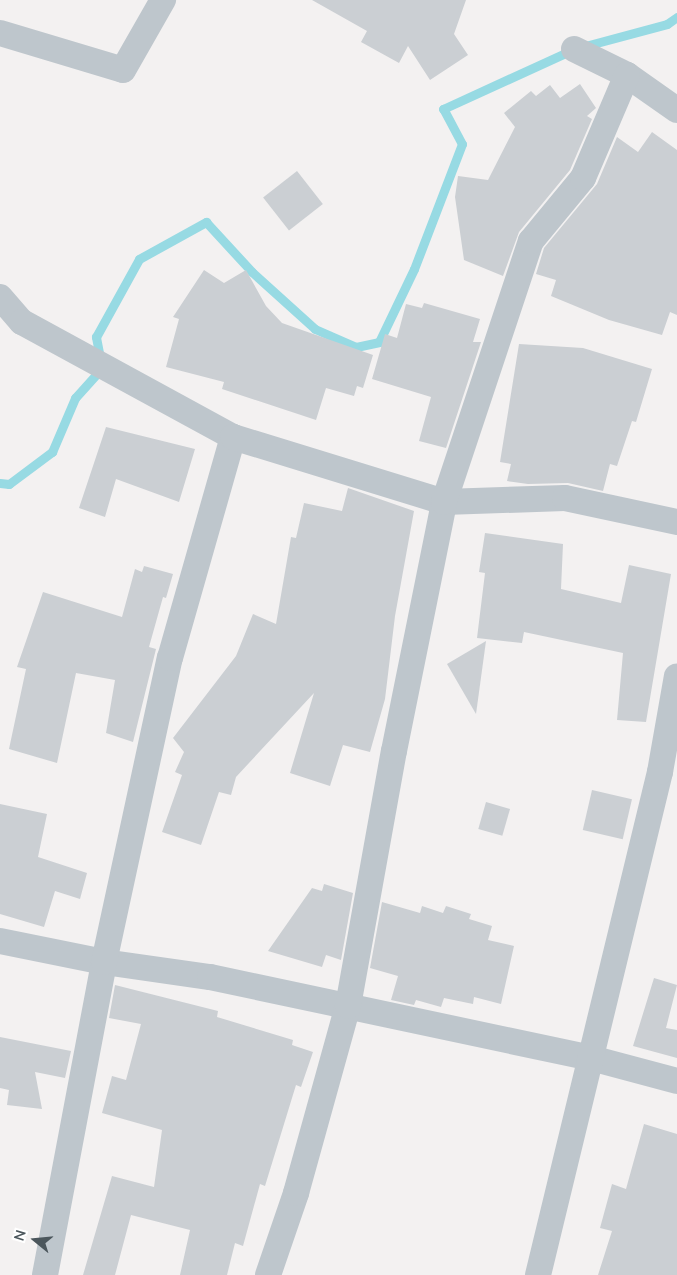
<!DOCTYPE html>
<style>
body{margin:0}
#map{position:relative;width:677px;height:1275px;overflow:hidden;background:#f3f1f1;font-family:"Nunito Sans",sans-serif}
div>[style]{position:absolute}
.stream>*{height:9px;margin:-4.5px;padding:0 4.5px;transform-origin:4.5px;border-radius:4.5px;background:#97dae3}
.building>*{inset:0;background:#cbcfd3;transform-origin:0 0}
.minor>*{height:26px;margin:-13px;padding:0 13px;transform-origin:13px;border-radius:13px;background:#bec6cc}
span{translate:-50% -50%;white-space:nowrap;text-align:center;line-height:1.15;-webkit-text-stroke:4px #fff;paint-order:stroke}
.north{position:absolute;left:10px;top:1215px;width:50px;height:50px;-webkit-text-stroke:4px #fff;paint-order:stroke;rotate:287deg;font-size:14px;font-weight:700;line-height:20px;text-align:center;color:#4b565c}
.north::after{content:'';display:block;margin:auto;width:18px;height:22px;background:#4b565c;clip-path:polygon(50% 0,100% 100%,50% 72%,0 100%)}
</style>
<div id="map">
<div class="stream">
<i style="left:0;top:483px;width:9px;rotate:6deg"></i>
<i style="left:9px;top:484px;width:54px;rotate:-36.7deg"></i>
<i style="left:52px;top:452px;width:59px;rotate:-66.9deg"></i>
<i style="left:75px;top:398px;width:40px;rotate:-48deg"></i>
<i style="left:102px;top:368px;width:32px;rotate:-101deg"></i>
<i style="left:96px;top:337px;width:89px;rotate:-61.1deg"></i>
<i style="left:139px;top:259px;width:77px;rotate:-28.9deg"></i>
<i style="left:206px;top:222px;width:68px;rotate:47.4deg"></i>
<i style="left:252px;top:272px;width:85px;rotate:42.1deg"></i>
<i style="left:315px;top:329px;width:45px;rotate:23.7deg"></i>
<i style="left:356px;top:347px;width:24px;rotate:-12deg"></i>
<i style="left:379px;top:342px;width:81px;rotate:-64.4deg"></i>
<i style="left:414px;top:269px;width:134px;rotate:-69deg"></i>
<i style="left:462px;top:144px;width:40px;rotate:-118deg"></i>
<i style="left:443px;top:109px;width:144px;rotate:-24.6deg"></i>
<i style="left:574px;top:49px;width:96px;rotate:-15deg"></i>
<i style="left:667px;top:24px;width:12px;rotate:-35deg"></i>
</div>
<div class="building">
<i style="clip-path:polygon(312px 0,466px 0,454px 34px,468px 55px,430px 80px,408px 46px,399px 63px,361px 42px,367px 31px)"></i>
<i style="clip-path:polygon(580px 84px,596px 108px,587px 116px,592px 119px,570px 170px,519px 232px,503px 276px,464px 260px,455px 197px,458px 176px,488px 180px,515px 127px,504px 113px,531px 91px,536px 96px,550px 85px,560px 98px)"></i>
<i style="clip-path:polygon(652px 132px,677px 150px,677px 315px,670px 312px,662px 335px,609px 320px,551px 296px,556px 280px,536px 274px,544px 248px,597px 184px,617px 137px,638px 152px)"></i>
<i style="left:297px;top:171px;width:42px;height:43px;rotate:52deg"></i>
<i style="clip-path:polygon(204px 270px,224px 283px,246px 270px,266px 306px,282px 323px,373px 355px,363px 388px,357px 386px,354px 396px,326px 388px,316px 420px,222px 389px,224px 382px,166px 367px,179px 319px,173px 317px)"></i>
<i style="clip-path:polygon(424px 303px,480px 319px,473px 342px,481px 342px,446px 448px,419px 441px,431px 397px,372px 379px,385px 334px,397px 338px,406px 304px,422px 308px)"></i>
<i style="clip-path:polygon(519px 344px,583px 348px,652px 369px,636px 422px,632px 421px,617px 466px,610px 464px,603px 491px,568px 483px,528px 484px,507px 481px,511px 464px,500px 462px)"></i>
<i style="clip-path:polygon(106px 427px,195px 449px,179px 502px,116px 479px,105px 517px,79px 508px)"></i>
<i style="clip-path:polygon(348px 488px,414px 511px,395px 616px,385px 699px,370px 752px,343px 745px,330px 786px,290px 773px,314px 693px,236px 777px,231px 795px,219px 792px,201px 845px,162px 832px,182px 775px,175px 772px,184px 752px,173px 738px,236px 656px,253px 614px,276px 624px,291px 537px,296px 538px,304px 503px,342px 511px)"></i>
<i style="clip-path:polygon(485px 533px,563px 544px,561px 589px,621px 603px,629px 565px,671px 574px,646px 722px,617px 720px,623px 653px,524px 632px,522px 643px,477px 638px,485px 573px,479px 572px)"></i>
<i style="clip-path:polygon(144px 566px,173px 574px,166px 598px,163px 597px,149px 647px,156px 649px,133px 742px,106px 733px,115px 680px,76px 673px,57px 763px,9px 749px,26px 669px,17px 667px,43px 592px,122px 617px,135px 569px,142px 572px)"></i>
<i style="clip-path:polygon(486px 641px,476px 714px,447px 664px)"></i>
<i style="left:592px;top:790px;width:41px;height:41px;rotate:13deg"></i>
<i style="left:486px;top:802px;width:25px;height:28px;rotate:16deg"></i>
<i style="clip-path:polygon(0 804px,47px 814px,38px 857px,87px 873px,80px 899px,55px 891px,44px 927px,0 914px)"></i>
<i style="clip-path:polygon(324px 884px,353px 893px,341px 960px,326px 955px,322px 967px,268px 951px,312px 888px,322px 891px)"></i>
<i style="clip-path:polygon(382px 902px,420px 913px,422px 906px,443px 913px,446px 906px,471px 914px,469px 919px,492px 926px,488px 940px,514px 946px,501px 1004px,474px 997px,473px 1004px,444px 998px,441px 1007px,416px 1000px,414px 1005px,391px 1000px,398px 976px,370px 968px)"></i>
<i style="clip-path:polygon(654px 978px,677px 985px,666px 1028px,677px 1030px,677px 1058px,633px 1046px)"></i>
<i style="clip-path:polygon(115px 985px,218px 1011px,217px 1017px,293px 1040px,292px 1045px,313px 1052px,301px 1087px,296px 1085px,265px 1186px,260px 1184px,243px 1246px,235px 1243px,227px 1275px,180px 1275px,190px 1230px,131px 1215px,115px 1275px,83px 1275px,112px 1176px,154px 1187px,162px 1130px,102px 1113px,112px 1076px,126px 1080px,141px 1024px,109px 1018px)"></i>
<i style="clip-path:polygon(0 1037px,71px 1051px,65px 1078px,35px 1072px,42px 1109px,7px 1105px,9px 1090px,0 1088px)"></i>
<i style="clip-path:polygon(644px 1124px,677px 1134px,677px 1275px,598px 1275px,612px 1231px,600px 1228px,612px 1184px,626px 1189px)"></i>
</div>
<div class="minor">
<i style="left:0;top:33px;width:128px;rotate:16.7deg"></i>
<i style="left:123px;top:70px;width:81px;rotate:-60.3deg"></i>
<i style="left:574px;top:49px;width:59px;rotate:26.1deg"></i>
<i style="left:627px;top:75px;width:61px;rotate:35deg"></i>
<i style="left:0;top:297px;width:33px;rotate:49deg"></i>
<i style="left:22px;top:322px;width:240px;rotate:28.6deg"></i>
<i style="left:0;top:941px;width:106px;rotate:11.4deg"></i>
<i style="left:104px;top:962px;width:107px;rotate:8.1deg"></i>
<i style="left:210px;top:977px;width:390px;rotate:12deg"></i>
<i style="left:591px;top:1058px;width:89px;rotate:15deg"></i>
<i style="left:45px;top:1275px;width:319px;rotate:-79.3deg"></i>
<i style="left:104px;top:962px;width:311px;rotate:-77.8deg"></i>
<i style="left:170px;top:658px;width:230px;rotate:-74.1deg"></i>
<i style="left:233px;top:437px;width:221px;rotate:17.1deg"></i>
<i style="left:444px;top:502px;width:121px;rotate:-1.9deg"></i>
<i style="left:565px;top:498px;width:115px;rotate:12.1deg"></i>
<i style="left:268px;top:1275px;width:87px;rotate:-71.1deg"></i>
<i style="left:296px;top:1193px;width:194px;rotate:-74.5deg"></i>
<i style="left:348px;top:1006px;width:259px;rotate:-79.8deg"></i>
<i style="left:394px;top:751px;width:254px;rotate:-78.6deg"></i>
<i style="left:444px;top:502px;width:275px;rotate:-71.6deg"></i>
<i style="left:531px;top:241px;width:82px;rotate:-50.5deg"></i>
<i style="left:583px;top:178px;width:112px;rotate:-66.9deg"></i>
<i style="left:538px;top:1275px;width:518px;rotate:-76.37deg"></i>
<i style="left:660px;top:772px;width:97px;rotate:-80deg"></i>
</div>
<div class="north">N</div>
</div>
